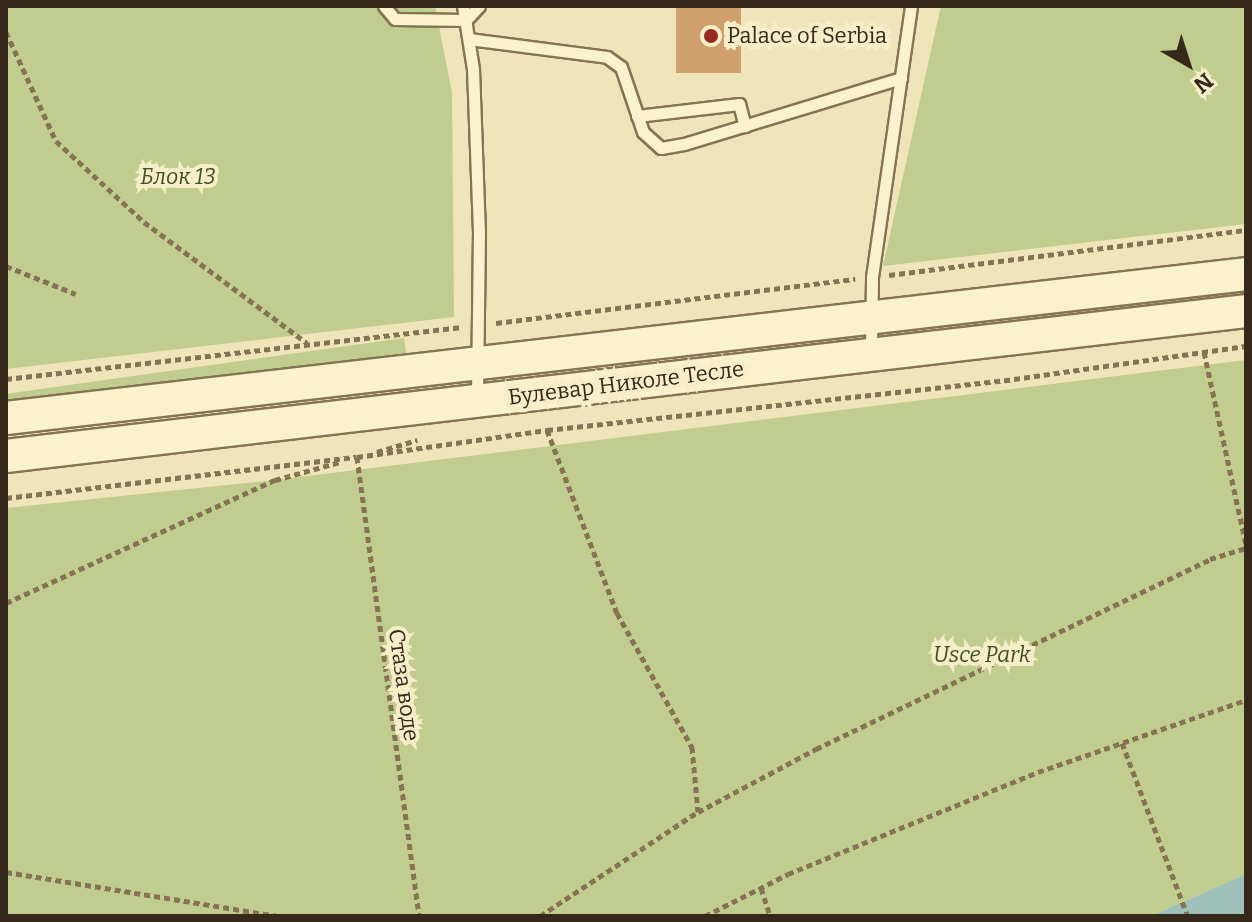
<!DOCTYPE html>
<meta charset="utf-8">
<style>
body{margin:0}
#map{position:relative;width:1252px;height:922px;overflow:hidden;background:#efe4ba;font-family:Bitter,serif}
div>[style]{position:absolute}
.green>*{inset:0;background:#c0cd8e;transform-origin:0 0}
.water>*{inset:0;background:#9fbfb9}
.building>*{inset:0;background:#cf9f6e;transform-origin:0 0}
.path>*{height:5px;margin-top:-2.5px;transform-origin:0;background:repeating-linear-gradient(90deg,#867354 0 6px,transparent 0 10px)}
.roads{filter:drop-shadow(2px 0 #867354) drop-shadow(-2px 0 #867354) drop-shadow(0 2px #867354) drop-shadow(0 -2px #867354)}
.service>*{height:11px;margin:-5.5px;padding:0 5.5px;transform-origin:5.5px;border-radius:5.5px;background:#faf1cd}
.secondary>*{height:32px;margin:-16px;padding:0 16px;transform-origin:16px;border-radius:16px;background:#faf1cd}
.dots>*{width:22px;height:22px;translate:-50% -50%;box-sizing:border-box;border:4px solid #f6edc9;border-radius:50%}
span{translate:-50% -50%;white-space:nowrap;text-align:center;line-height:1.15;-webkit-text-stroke:8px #f6edc9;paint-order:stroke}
.poi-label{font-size:22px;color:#34291a}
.left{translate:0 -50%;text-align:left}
.park-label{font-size:22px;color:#40521f;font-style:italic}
.street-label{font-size:22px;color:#34291a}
.frame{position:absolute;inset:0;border:8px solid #34291a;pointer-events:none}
.north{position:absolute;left:1148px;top:24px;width:80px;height:80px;-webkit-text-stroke:6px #f6edc9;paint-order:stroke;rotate:141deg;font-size:22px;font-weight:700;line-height:32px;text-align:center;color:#34291a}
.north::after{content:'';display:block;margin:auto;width:28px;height:36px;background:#34291a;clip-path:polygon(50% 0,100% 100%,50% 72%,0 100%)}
</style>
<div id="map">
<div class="green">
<i style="clip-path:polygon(6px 6px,435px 6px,452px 93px,454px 317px,6px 369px)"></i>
<i style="clip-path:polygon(941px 6px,1246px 6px,1246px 224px,883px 266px)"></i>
<i style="left:404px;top:338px;width:15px;height:401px;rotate:82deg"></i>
<i style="clip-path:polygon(1246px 360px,1246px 874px,1151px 916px,6px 916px,6px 508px,275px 480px)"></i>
</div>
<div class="water">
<i style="clip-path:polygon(1246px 874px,1246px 916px,1151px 916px)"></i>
</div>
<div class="building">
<i style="left:676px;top:6px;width:65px;height:67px"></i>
</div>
<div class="path">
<i style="left:6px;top:32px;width:120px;rotate:65.4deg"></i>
<i style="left:56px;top:141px;width:120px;rotate:42.6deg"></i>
<i style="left:144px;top:222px;width:203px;rotate:36.6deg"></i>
<i style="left:6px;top:266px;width:75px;rotate:21.8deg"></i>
<i style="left:889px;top:275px;width:360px;rotate:-7.2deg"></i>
<i style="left:496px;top:323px;width:362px;rotate:-7deg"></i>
<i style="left:1204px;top:352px;width:198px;rotate:77.7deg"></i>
<i style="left:6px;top:379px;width:459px;rotate:-6.5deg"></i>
<i style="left:547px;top:430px;width:196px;rotate:69.1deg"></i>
<i style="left:617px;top:613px;width:154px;rotate:60.8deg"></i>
<i style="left:692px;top:747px;width:65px;rotate:84.7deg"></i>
<i style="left:377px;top:452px;width:42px;rotate:-16.7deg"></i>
<i style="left:357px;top:457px;width:463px;rotate:82.3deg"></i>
<i style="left:6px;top:498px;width:353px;rotate:-6.7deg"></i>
<i style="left:357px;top:457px;width:192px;rotate:-8.1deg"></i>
<i style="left:547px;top:430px;width:470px;rotate:-6.2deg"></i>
<i style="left:1014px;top:379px;width:234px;rotate:-8.1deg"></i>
<i style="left:6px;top:603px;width:296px;rotate:-24.6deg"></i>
<i style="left:275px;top:480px;width:67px;rotate:-15.5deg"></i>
<i style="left:1122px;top:743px;width:183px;rotate:69.2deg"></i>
<i style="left:6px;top:872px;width:277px;rotate:9.2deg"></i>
<i style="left:761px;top:888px;width:29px;rotate:72deg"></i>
<i style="left:540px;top:916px;width:189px;rotate:-33.4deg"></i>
<i style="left:698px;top:812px;width:134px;rotate:-28.1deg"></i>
<i style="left:816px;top:749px;width:437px;rotate:-25.7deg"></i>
<i style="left:1210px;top:559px;width:38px;rotate:-17deg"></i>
<i style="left:705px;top:916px;width:93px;rotate:-26.8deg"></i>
<i style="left:788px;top:874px;width:270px;rotate:-22.2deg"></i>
<i style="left:1038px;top:772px;width:220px;rotate:-19.1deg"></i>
</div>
<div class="roads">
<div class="service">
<i style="left:384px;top:6px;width:17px;rotate:50deg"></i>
<i style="left:395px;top:19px;width:71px;rotate:0.8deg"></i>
<i style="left:466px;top:20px;width:19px;rotate:-47deg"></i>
<i style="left:463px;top:6px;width:64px;rotate:81deg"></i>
<i style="left:473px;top:69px;width:162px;rotate:87.9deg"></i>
<i style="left:479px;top:231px;width:165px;rotate:90.7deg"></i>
<i style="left:469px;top:39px;width:139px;rotate:7.4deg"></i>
<i style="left:607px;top:57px;width:17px;rotate:36deg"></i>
<i style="left:621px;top:67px;width:69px;rotate:71.3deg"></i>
<i style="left:643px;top:132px;width:24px;rotate:42deg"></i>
<i style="left:661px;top:148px;width:23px;rotate:-10deg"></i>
<i style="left:684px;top:144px;width:227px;rotate:-16.9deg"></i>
<i style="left:637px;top:116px;width:103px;rotate:-6.7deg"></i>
<i style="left:739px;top:104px;width:23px;rotate:75deg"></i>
<i style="left:871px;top:351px;width:74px;rotate:-89.2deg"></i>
<i style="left:872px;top:277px;width:274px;rotate:-81.8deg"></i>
</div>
<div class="secondary">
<i style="left:6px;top:418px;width:1248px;rotate:-6.62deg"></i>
<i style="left:6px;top:456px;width:1248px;rotate:-6.67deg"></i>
</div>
</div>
<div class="dots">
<i style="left:711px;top:36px;background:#972b22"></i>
</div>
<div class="poi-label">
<span class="left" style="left:727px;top:36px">Palace of Serbia</span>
</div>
<div class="park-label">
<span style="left:178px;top:177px">Блок 13</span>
<span style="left:982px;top:655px">Usce Park</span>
</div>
<div class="street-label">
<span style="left:626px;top:383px;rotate:-7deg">Булевар Николе Тесле</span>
<span style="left:404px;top:685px;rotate:82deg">Стаза воде</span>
</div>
<div class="frame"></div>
<div class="north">N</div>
</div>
